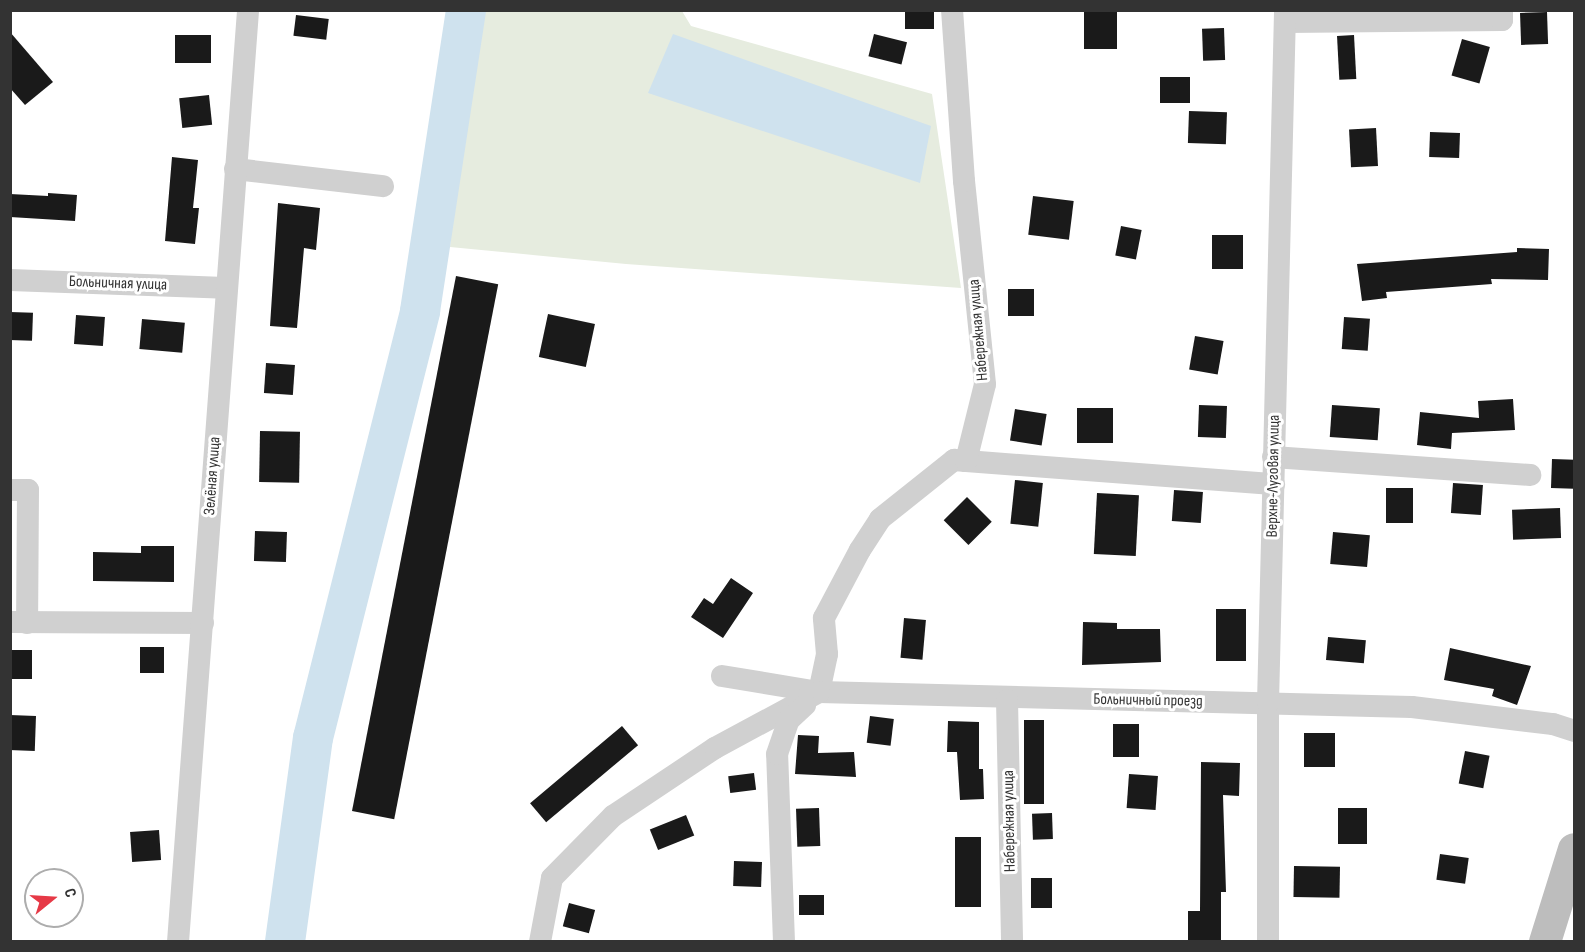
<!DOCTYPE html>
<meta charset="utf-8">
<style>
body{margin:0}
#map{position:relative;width:1585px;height:952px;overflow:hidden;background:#fff;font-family:"Sofia Sans Condensed",sans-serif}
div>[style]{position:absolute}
.green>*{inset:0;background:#e6ecdf}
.water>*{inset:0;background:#cfe2ee}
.river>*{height:40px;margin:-20px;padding:0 20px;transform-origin:20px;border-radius:20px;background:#cfe2ee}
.building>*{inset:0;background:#1a1a1a;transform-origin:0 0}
.minor>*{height:22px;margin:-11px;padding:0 11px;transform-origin:11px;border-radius:11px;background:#d0d0d0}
.secondary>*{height:32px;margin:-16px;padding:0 16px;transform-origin:16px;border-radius:16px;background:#bdbdbd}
span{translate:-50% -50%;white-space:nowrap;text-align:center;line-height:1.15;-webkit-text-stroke:6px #fff;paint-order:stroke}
.street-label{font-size:16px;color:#333}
.frame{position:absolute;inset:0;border:12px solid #333;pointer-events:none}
.north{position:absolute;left:24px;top:868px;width:60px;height:60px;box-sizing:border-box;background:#fff;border:2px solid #adadad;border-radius:50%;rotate:72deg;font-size:16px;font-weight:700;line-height:24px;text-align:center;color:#333}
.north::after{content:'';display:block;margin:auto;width:21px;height:27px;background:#e63946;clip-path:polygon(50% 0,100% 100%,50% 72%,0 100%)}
</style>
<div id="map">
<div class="green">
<i style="clip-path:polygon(471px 11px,682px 11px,691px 26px,932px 94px,961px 288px,626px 264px,450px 247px)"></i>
</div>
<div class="water">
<i style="clip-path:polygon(673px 34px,931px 126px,920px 183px,648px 93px)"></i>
</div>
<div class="river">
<i style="left:285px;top:942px;width:206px;rotate:-82.2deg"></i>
<i style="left:313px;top:738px;width:440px;rotate:-75.9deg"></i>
<i style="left:420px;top:311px;width:304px;rotate:-81.3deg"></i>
</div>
<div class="building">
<i style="left:905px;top:10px;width:29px;height:19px"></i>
<i style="left:1084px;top:10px;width:33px;height:39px"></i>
<i style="left:1547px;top:12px;width:32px;height:27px;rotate:88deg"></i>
<i style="left:296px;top:15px;width:33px;height:21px;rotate:7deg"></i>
<i style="left:1224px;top:28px;width:32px;height:22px;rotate:88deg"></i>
<i style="clip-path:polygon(10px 32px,53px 82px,25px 105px,10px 88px)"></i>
<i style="left:874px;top:34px;width:34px;height:23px;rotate:14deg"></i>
<i style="left:175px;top:35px;width:36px;height:28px"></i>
<i style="left:1354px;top:35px;width:44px;height:17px;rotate:87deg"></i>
<i style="left:1462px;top:39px;width:29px;height:38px;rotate:16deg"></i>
<i style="left:1160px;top:77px;width:30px;height:26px"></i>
<i style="left:209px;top:95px;width:30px;height:30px;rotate:84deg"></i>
<i style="left:1189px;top:111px;width:38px;height:32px;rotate:2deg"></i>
<i style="left:1376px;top:128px;width:38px;height:27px;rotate:87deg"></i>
<i style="left:1430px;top:132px;width:30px;height:25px;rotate:2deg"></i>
<i style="clip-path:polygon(172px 157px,198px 160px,193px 208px,199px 208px,195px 244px,165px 241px)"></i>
<i style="clip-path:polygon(48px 193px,77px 195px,75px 221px,10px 217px,10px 194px,48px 196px)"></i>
<i style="left:1033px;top:196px;width:41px;height:39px;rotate:7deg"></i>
<i style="clip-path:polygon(278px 203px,320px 208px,316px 250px,304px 248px,297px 328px,270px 326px)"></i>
<i style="left:1121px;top:226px;width:21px;height:30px;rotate:11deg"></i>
<i style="left:1212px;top:235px;width:31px;height:34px"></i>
<i style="clip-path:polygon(1517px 248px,1549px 249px,1548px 280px,1491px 279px,1492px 284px,1386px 292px,1387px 298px,1362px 301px,1357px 264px,1517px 252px)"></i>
<i style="left:456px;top:276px;width:43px;height:545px;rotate:11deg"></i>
<i style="left:1008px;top:289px;width:26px;height:27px"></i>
<i style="left:10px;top:312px;width:23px;height:28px;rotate:2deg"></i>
<i style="left:548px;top:314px;width:48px;height:44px;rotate:12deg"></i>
<i style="left:76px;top:315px;width:29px;height:29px;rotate:4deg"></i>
<i style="left:1344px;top:317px;width:26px;height:32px;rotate:4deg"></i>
<i style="left:142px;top:319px;width:43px;height:30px;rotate:5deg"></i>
<i style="left:1195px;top:336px;width:29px;height:34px;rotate:10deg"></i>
<i style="left:266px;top:363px;width:29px;height:30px;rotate:4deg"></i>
<i style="clip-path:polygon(1513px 399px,1515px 430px,1452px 433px,1451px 449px,1417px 445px,1420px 412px,1479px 418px,1478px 401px)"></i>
<i style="left:1199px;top:405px;width:28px;height:32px;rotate:2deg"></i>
<i style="left:1332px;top:405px;width:48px;height:32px;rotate:4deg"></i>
<i style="left:1077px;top:408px;width:36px;height:35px"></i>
<i style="left:1015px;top:409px;width:32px;height:32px;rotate:9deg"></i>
<i style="left:260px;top:431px;width:40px;height:51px;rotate:1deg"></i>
<i style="left:1552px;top:459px;width:23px;height:29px;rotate:2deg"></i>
<i style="left:1015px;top:480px;width:28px;height:44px;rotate:6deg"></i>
<i style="left:1453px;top:483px;width:30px;height:30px;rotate:4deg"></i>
<i style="left:1386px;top:488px;width:27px;height:35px"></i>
<i style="left:1174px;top:490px;width:29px;height:31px;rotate:4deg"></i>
<i style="left:1097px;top:493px;width:42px;height:61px;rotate:3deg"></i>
<i style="left:967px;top:497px;width:35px;height:33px;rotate:45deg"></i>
<i style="left:1560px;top:508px;width:30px;height:48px;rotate:88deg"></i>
<i style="left:255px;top:531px;width:32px;height:30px;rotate:2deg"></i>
<i style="left:1333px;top:532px;width:37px;height:32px;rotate:5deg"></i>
<i style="clip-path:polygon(141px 546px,174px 546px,174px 582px,93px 581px,93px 552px,141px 553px)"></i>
<i style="clip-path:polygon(731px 578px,753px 593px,723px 638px,691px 617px,704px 598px,713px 604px)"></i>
<i style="left:1216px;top:609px;width:30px;height:52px"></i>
<i style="left:904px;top:618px;width:22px;height:40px;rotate:5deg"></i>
<i style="clip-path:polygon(1083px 622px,1117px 623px,1117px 629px,1160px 629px,1161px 662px,1082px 665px)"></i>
<i style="left:1328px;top:637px;width:38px;height:23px;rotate:5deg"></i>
<i style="left:140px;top:647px;width:24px;height:26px"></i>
<i style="clip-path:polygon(1450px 648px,1531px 666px,1517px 705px,1492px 696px,1494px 689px,1444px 680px)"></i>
<i style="left:10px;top:650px;width:22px;height:29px"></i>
<i style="left:10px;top:715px;width:26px;height:35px;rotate:2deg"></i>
<i style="left:870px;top:716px;width:24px;height:27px;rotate:7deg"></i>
<i style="left:1024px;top:720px;width:20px;height:84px"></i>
<i style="clip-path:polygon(948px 721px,979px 722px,979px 769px,983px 769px,984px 799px,960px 800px,957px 752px,947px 752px)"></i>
<i style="left:1113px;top:724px;width:26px;height:33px"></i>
<i style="left:622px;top:726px;width:25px;height:120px;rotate:50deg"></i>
<i style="left:1304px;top:733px;width:31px;height:34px"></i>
<i style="clip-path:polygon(798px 735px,819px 736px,818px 753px,854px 752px,856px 777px,795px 774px)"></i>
<i style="left:1465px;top:751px;width:25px;height:33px;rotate:11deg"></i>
<i style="clip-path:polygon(1201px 762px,1240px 763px,1239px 796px,1223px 795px,1226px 892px,1221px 892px,1221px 942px,1188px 942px,1188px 911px,1200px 911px)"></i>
<i style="left:754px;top:773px;width:17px;height:26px;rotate:83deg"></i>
<i style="left:1129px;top:774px;width:29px;height:34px;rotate:4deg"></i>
<i style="left:819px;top:808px;width:38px;height:23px;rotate:88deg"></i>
<i style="left:1338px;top:808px;width:29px;height:36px"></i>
<i style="left:1052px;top:813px;width:26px;height:20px;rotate:88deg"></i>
<i style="left:686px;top:815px;width:22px;height:39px;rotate:68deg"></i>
<i style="left:159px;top:830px;width:30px;height:29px;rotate:86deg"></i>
<i style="left:955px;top:837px;width:26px;height:70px"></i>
<i style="left:1440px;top:854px;width:29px;height:26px;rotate:8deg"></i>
<i style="left:734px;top:861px;width:28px;height:25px;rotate:2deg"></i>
<i style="left:1294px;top:866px;width:46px;height:31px;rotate:1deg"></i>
<i style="left:1052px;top:878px;width:30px;height:21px;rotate:90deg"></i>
<i style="left:799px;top:895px;width:25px;height:20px"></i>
<i style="left:569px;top:903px;width:27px;height:24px;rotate:15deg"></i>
</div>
<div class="minor">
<i style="left:1285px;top:22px;width:217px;rotate:-0.5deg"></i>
<i style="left:1502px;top:20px;width:10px;rotate:-90deg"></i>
<i style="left:235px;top:169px;width:149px;rotate:6.6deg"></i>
<i style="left:10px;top:280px;width:215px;rotate:2.1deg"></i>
<i style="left:1273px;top:457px;width:258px;rotate:4deg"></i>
<i style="left:966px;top:461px;width:309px;rotate:4.3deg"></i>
<i style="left:10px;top:490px;width:18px"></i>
<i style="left:28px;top:490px;width:133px;rotate:90.4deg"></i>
<i style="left:10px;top:622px;width:193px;rotate:0.3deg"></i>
<i style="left:722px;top:676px;width:98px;rotate:9.4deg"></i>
<i style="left:819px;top:692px;width:593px;rotate:1.45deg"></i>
<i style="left:1412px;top:707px;width:142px;rotate:6.9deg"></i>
<i style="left:1553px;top:724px;width:22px;rotate:18deg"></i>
<i style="left:819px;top:692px;width:39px;rotate:-78deg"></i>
<i style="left:827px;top:654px;width:36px;rotate:-95deg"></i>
<i style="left:824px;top:618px;width:77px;rotate:-62.1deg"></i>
<i style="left:860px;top:550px;width:37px;rotate:-57deg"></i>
<i style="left:880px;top:519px;width:95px;rotate:-38.6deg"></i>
<i style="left:954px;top:460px;width:12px;rotate:5deg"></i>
<i style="left:966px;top:461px;width:79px;rotate:-76.1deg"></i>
<i style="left:985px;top:384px;width:204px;rotate:-95.9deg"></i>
<i style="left:964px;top:181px;width:171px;rotate:-94deg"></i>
<i style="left:1007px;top:700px;width:242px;rotate:88.8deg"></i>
<i style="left:178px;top:942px;width:935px;rotate:-85.7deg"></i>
<i style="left:540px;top:942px;width:65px;rotate:-79.4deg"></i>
<i style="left:552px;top:878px;width:87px;rotate:-45.5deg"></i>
<i style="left:613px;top:816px;width:123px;rotate:-33.7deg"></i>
<i style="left:715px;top:748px;width:118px;rotate:-28.3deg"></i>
<i style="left:784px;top:942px;width:188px;rotate:-92.1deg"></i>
<i style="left:777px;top:754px;width:36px;rotate:-71deg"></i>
<i style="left:789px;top:720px;width:22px;rotate:-43deg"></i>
<i style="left:1268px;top:942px;width:239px;rotate:-90deg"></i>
<i style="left:1268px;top:703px;width:693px;rotate:-88.59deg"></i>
</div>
<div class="secondary">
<i style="left:1545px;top:942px;width:97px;rotate:-72.7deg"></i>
</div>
<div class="street-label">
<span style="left:118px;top:284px;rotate:2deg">Больничная улица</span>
<span style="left:979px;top:330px;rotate:-95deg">Набережная улица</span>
<span style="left:213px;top:476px;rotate:-86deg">Зелёная улица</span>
<span style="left:1274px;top:476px;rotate:-89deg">Верхне-Луговая улица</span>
<span style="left:1148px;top:701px;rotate:1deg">Больничный проезд</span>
<span style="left:1010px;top:821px;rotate:-91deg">Набережная улица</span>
</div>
<div class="frame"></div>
<div class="north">С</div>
</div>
